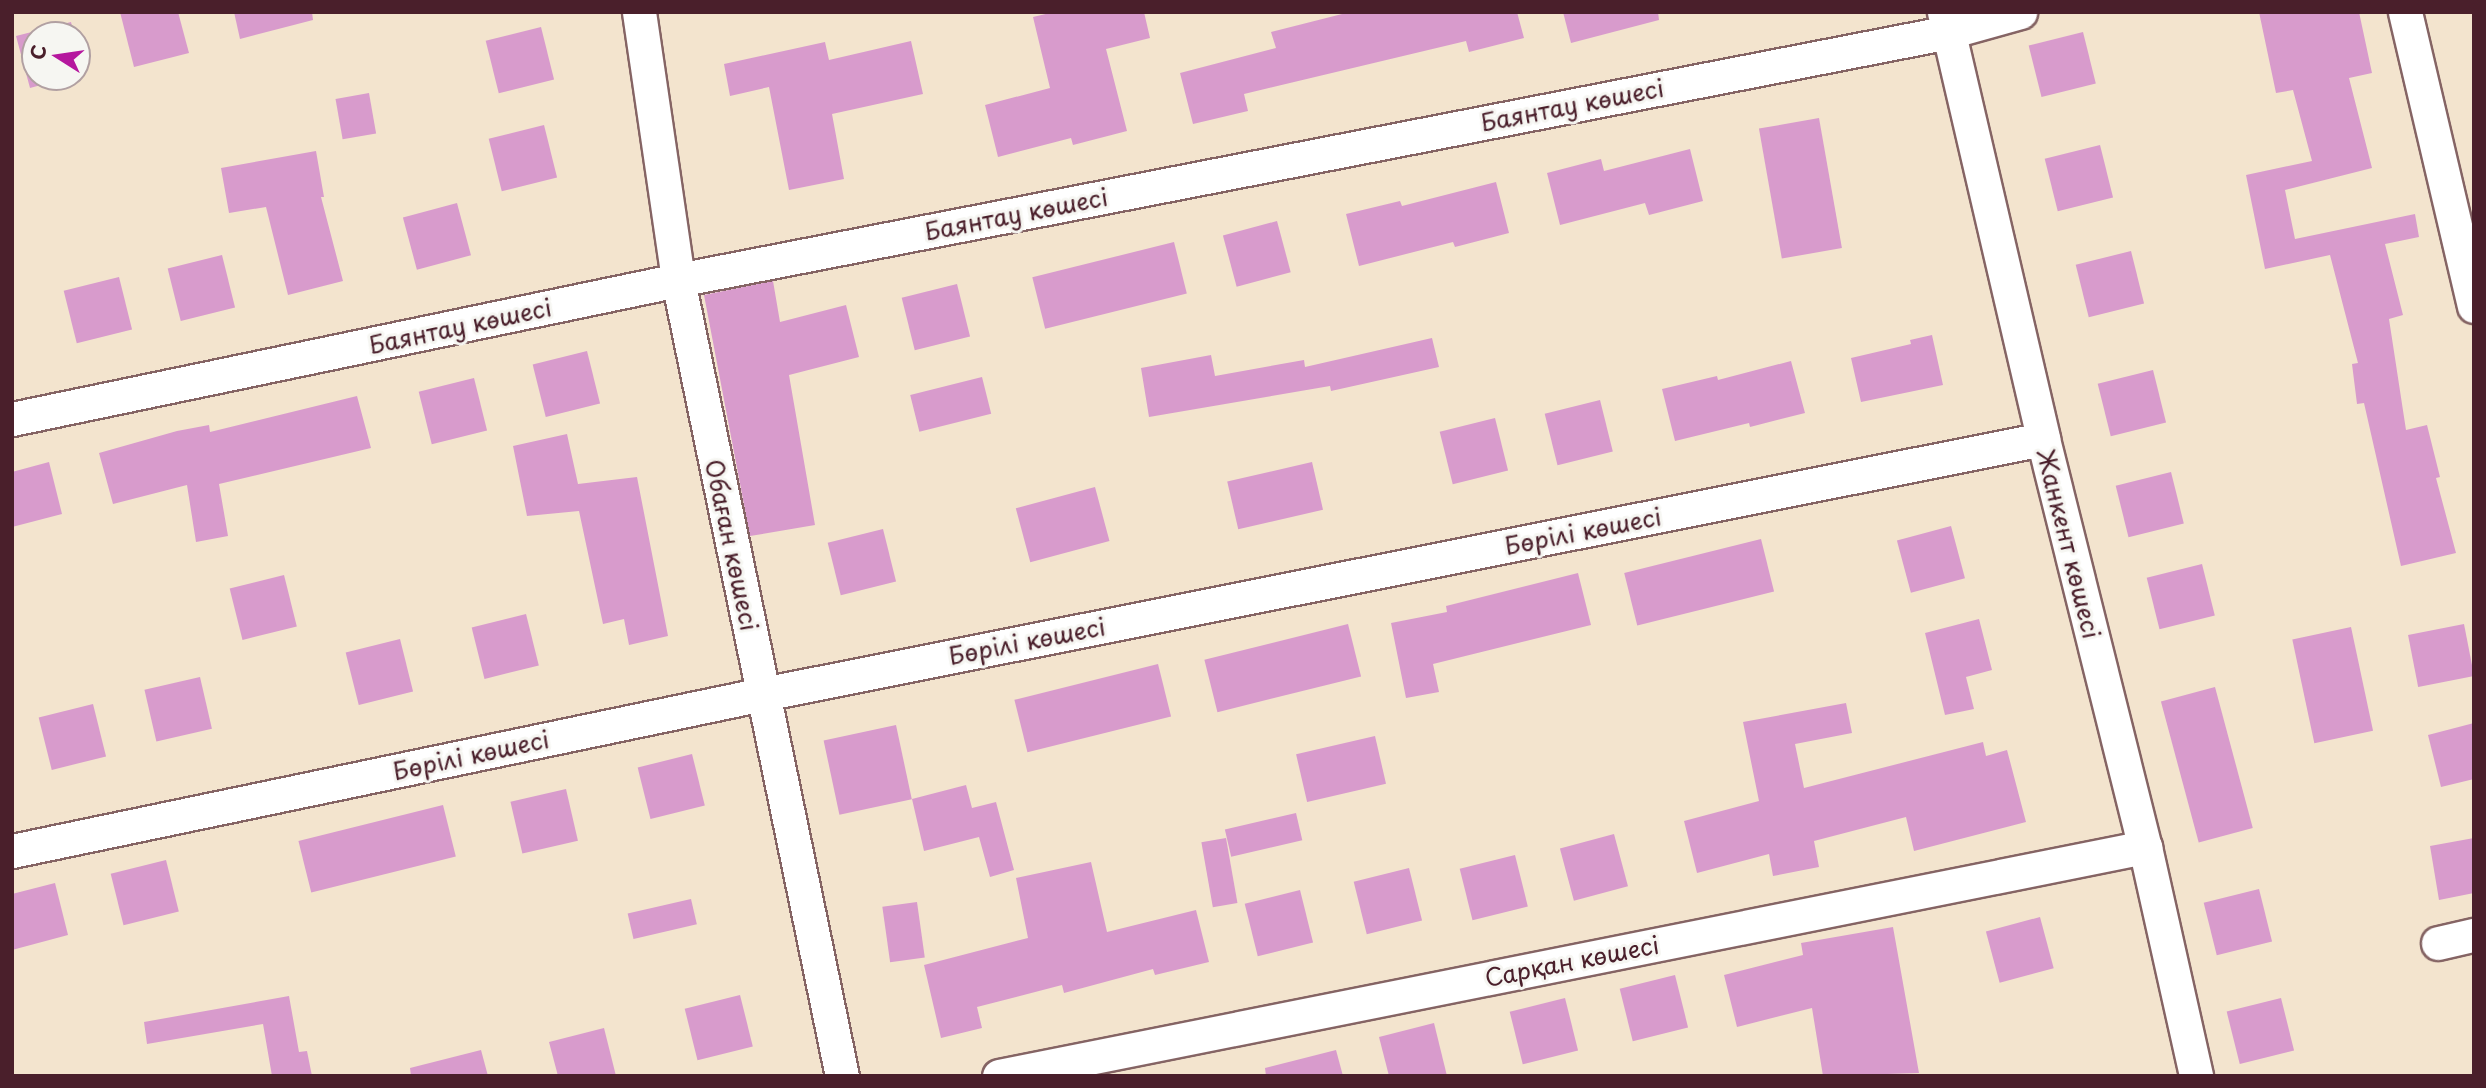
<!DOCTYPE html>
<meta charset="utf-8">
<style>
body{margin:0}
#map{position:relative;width:2486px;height:1088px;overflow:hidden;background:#f3e4ce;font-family:"Playpen Sans",sans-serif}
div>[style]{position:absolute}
.building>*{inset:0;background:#d89bcc;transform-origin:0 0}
.roads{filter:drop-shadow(2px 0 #856464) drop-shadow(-2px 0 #856464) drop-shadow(0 2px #856464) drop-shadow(0 -2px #856464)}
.minor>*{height:33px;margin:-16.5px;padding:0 16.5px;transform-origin:16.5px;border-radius:16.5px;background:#fff}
span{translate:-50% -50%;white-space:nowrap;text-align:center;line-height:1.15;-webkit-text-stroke:6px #f6f6f2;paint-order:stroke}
.street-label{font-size:24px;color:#4a1f2b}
.frame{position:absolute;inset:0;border:14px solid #4a1f2b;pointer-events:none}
.north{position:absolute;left:21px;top:21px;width:70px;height:70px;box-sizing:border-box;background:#f6f6f2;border:2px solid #b1a0a2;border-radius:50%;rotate:282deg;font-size:19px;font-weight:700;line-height:28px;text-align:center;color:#4a1f2b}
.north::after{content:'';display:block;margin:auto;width:24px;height:32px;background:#b5179e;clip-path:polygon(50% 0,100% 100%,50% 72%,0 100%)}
</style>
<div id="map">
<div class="building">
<i style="clip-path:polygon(120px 12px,178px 12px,189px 53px,134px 67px)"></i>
<i style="clip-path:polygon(234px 12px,312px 12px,313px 20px,240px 39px)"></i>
<i style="clip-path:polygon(1054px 12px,1144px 12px,1150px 38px,1106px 49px,1127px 131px,1073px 145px,1071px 138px,998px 157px,985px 105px,1050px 88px,1033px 17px)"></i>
<i style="clip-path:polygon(1350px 12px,1517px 12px,1524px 38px,1469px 52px,1466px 41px,1244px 94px,1248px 111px,1193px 124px,1180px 73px,1276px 48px,1271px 32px)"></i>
<i style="clip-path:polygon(1563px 12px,1658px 12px,1659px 20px,1571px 43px)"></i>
<i style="clip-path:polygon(2259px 12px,2359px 12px,2372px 73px,2349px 78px,2372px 168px,2285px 190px,2295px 239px,2415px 214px,2419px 237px,2385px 244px,2403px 315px,2389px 319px,2406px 430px,2427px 425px,2440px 477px,2436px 478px,2456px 553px,2401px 566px,2364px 403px,2357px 404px,2352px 364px,2358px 363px,2330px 255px,2265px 269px,2246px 175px,2312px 161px,2293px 90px,2276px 93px)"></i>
<i style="clip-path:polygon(71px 22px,74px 35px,35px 35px,35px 77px,70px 77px,30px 88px,16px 36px)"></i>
<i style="left:541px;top:27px;width:54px;height:57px;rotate:76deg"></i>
<i style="left:2083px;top:32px;width:53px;height:56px;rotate:76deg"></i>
<i style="clip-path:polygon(911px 41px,923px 94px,832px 114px,844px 179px,789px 190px,769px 87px,730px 96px,724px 64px,825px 42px,829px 60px)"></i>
<i style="left:369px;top:93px;width:41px;height:34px;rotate:80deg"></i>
<i style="left:1819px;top:118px;width:132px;height:61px;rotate:80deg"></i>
<i style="left:544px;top:125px;width:54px;height:57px;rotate:76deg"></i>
<i style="left:2100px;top:145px;width:54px;height:57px;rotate:76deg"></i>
<i style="clip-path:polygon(1690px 149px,1703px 201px,1649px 215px,1645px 203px,1560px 225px,1547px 173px,1601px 159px,1604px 171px)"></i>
<i style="clip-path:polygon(316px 151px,324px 197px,321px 197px,343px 281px,288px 295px,266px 207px,229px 213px,221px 168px)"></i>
<i style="clip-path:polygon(1496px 182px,1509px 233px,1455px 247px,1453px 242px,1359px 266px,1346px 214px,1400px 201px,1402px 206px)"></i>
<i style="left:457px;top:203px;width:54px;height:56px;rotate:75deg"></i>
<i style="left:1277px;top:221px;width:53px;height:56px;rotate:75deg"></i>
<i style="left:1174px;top:242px;width:53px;height:146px;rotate:76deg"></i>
<i style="left:2131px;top:251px;width:54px;height:57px;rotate:76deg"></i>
<i style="left:222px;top:255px;width:54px;height:56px;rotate:76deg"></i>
<i style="left:119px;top:277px;width:54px;height:57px;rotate:76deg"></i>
<i style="clip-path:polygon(773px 281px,780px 322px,846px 305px,859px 357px,789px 375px,815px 525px,750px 536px,704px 295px)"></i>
<i style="left:957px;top:284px;width:54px;height:57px;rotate:76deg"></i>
<i style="clip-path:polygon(1932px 335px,1943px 385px,1861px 402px,1851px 358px,1911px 344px,1910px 340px)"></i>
<i style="clip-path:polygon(1432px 338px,1439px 367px,1331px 391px,1330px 386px,1149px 417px,1141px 368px,1211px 355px,1215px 376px,1304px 360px,1305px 367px)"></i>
<i style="left:587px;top:351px;width:54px;height:56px;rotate:76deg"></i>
<i style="clip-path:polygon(1791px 361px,1805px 413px,1750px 427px,1749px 423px,1675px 441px,1662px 389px,1717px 376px,1718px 380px)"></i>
<i style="left:2153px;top:370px;width:54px;height:57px;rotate:76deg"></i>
<i style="left:982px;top:377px;width:38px;height:74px;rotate:76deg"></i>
<i style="left:474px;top:378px;width:54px;height:57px;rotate:76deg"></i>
<i style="clip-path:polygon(357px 396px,371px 448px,219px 484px,228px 536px,196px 542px,187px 485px,113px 504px,99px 453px,177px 431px,209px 425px,210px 432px)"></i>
<i style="left:1600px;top:400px;width:53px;height:57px;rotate:76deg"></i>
<i style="left:1495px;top:418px;width:54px;height:57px;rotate:76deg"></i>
<i style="clip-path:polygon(567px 434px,578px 484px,637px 477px,668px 636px,629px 645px,624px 619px,603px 624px,579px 511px,527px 516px,513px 446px)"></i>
<i style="clip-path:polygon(49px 462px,62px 514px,12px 527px,12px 472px)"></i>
<i style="left:1312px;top:462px;width:49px;height:87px;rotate:77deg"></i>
<i style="left:2171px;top:472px;width:53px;height:57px;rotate:76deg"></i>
<i style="left:1095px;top:487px;width:56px;height:82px;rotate:75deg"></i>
<i style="left:1951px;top:526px;width:54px;height:56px;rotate:75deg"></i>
<i style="left:883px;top:529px;width:54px;height:57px;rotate:76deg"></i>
<i style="left:1761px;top:539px;width:54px;height:141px;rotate:76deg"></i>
<i style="left:2202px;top:564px;width:53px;height:57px;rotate:76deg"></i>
<i style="clip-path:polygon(1578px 573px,1591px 625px,1433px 664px,1439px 692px,1406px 698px,1391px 623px,1447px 612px,1446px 606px)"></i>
<i style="left:284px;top:575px;width:53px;height:56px;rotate:76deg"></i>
<i style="left:526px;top:614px;width:53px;height:56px;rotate:76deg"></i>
<i style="clip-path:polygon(1979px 619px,1992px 670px,1966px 677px,1974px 709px,1945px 715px,1925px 633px)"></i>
<i style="left:1348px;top:624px;width:54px;height:148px;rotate:76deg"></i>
<i style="left:2464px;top:624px;width:53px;height:57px;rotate:79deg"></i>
<i style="left:2351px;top:627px;width:106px;height:60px;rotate:78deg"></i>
<i style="left:400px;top:639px;width:54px;height:56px;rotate:76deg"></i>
<i style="left:1158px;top:664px;width:54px;height:148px;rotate:76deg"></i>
<i style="left:200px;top:677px;width:53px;height:57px;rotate:77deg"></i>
<i style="left:2215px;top:687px;width:146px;height:56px;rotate:75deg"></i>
<i style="clip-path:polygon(1846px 703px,1852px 733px,1795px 744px,1804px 788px,1983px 742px,1986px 756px,2007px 750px,2026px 822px,1914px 851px,1906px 817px,1814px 841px,1819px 867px,1773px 876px,1769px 854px,1697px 873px,1684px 821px,1759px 801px,1743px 722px)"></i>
<i style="left:93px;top:704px;width:54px;height:56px;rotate:76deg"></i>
<i style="clip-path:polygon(2474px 723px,2474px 779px,2441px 787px,2428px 735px)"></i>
<i style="left:896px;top:725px;width:76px;height:74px;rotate:78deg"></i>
<i style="left:1375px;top:736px;width:49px;height:81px;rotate:77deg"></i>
<i style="left:692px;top:754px;width:53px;height:56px;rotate:76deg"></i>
<i style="clip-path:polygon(966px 785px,972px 808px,996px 802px,1014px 870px,990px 877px,979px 837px,924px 851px,912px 799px)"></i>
<i style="left:566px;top:789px;width:53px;height:57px;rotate:77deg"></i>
<i style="left:443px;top:805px;width:53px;height:149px;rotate:76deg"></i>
<i style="left:1296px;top:813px;width:28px;height:73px;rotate:77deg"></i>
<i style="left:1614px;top:834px;width:54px;height:56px;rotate:75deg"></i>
<i style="left:1226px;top:838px;width:66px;height:25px;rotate:80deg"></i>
<i style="clip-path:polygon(2474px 838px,2474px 893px,2439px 900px,2430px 846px)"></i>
<i style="left:1515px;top:855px;width:53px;height:57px;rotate:76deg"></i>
<i style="left:166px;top:860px;width:53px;height:57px;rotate:76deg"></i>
<i style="clip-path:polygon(1091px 862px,1107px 932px,1196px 910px,1209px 962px,1155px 975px,1153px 969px,1064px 993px,1062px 985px,977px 1007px,982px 1028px,941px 1038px,924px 965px,1028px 938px,1016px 878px)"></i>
<i style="left:1409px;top:868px;width:54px;height:57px;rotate:76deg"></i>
<i style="clip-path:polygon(55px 883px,68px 935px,12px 950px,12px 894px)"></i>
<i style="left:2259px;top:889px;width:54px;height:57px;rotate:76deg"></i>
<i style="left:1300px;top:890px;width:54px;height:57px;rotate:76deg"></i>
<i style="left:691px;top:899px;width:26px;height:65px;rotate:77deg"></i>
<i style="left:917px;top:902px;width:56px;height:35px;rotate:82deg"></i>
<i style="left:2040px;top:917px;width:53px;height:56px;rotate:75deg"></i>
<i style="clip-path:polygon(1893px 927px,1919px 1073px,1823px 1076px,1812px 1008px,1737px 1027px,1724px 975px,1803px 955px,1801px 943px)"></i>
<i style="left:1675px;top:975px;width:54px;height:57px;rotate:76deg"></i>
<i style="left:740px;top:995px;width:53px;height:57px;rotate:76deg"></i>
<i style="clip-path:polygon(289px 996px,299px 1052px,307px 1051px,312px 1076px,272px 1076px,263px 1024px,147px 1044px,144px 1022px)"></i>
<i style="left:1565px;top:998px;width:54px;height:57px;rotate:76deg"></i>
<i style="left:2281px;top:998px;width:54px;height:56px;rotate:76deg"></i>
<i style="clip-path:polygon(1434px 1023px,1447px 1076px,1389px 1076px,1379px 1037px)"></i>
<i style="clip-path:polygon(604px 1028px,616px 1076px,558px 1076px,549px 1042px)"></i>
<i style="clip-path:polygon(481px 1050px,488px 1076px,411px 1076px,410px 1068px)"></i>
<i style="clip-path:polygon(1336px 1050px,1343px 1076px,1266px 1076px,1265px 1068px)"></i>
</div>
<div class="roads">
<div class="minor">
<i style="left:639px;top:12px;width:271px;rotate:81.7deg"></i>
<i style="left:678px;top:280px;width:813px;rotate:78.36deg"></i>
<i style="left:1944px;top:12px;width:438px;rotate:76.9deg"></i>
<i style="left:2043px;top:439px;width:421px;rotate:76deg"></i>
<i style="left:2145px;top:847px;width:235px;rotate:77.4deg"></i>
<i style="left:2405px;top:12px;width:302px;rotate:76.8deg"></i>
<i style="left:12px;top:419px;width:680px;rotate:-11.79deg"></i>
<i style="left:678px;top:280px;width:1295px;rotate:-11.04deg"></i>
<i style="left:1949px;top:32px;width:74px;rotate:-15.7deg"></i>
<i style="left:12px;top:851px;width:767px;rotate:-11.81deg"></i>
<i style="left:763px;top:694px;width:1305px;rotate:-11.27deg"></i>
<i style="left:2438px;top:943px;width:37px;rotate:-13deg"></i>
<i style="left:999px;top:1076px;width:1169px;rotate:-11.3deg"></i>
</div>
</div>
<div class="street-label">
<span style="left:1572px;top:105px;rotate:-11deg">Баянтау көшесі</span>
<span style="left:1016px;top:214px;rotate:-11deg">Баянтау көшесі</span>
<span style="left:460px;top:326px;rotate:-12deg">Баянтау көшесі</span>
<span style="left:1583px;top:531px;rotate:-11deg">Бөрілі көшесі</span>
<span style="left:2069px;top:544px;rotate:76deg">Жанкент көшесі</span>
<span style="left:732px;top:545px;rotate:78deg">Обаған көшесі</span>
<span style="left:1027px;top:641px;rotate:-11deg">Бөрілі көшесі</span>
<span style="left:471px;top:755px;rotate:-12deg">Бөрілі көшесі</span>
<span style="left:1572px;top:961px;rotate:-11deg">Сарқан көшесі</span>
</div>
<div class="frame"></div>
<div class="north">С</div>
</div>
